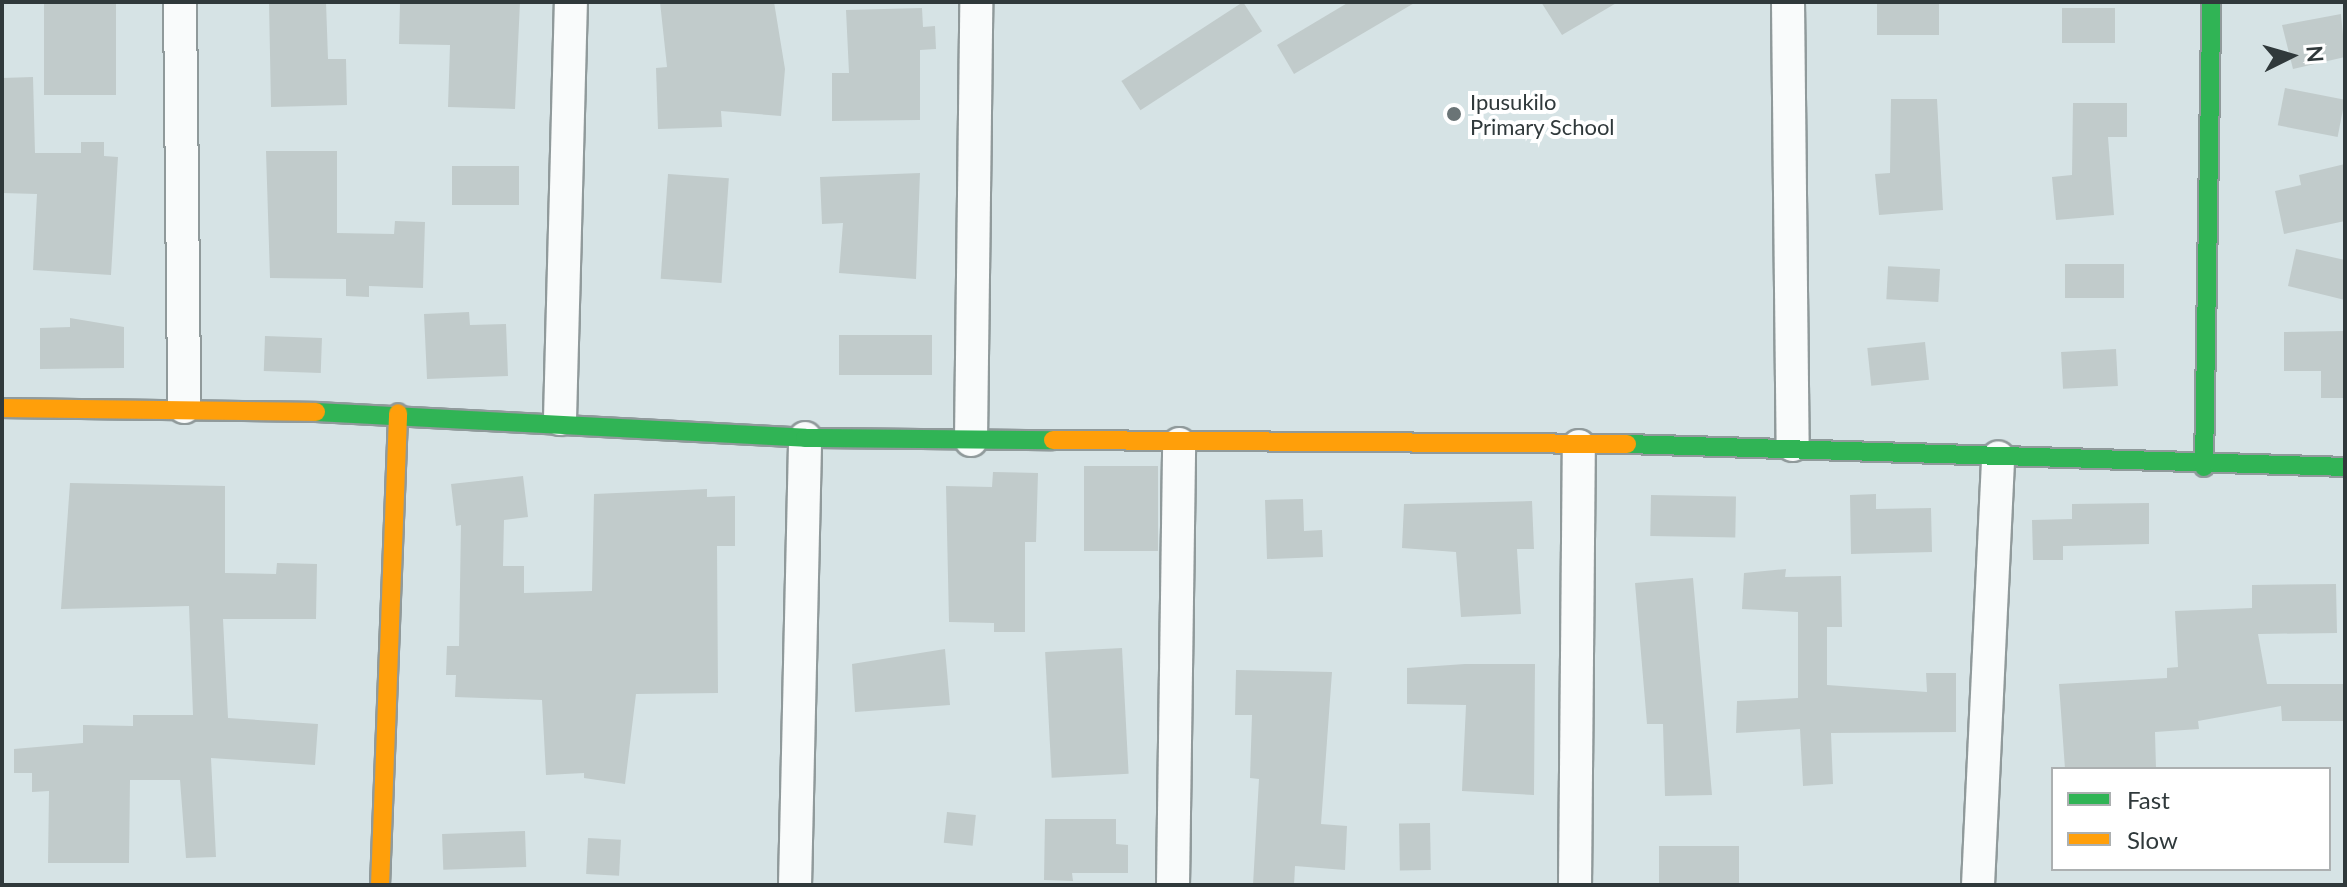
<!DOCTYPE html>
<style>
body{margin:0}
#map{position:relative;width:2347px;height:887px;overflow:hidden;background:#d6e3e5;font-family:Lato,sans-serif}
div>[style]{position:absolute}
.building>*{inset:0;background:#c1cbcb;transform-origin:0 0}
.roads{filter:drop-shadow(2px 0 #909a9b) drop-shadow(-2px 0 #909a9b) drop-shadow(0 2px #909a9b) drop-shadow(0 -2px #909a9b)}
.street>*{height:32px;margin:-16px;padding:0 16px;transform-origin:16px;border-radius:16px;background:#f9fbfb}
.fast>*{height:18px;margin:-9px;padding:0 9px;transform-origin:9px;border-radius:9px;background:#30b455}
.slow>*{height:18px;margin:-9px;padding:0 9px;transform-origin:9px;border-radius:9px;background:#ff9f0a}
.dots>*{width:22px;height:22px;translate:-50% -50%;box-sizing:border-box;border:4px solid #fff;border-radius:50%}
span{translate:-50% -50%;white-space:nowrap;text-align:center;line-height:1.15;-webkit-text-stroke:8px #fff;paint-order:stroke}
.poi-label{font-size:22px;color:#30393b}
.left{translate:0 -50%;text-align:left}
.frame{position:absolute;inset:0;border:4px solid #30393b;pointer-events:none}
.legend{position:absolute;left:2051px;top:767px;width:280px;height:104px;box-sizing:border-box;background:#fff;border:2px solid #acb0b1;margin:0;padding:10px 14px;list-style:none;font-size:24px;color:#30393b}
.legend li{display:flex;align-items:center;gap:16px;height:40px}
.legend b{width:40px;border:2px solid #acb0b1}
.north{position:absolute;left:2251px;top:16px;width:80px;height:80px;-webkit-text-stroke:6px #fff;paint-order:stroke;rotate:85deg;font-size:22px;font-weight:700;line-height:32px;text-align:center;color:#30393b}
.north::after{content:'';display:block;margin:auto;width:28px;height:36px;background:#30393b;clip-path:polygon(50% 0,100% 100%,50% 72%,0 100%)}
</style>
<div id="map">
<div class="building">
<i style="left:44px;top:2px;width:72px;height:93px"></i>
<i style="clip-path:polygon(269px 2px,326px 2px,328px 59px,346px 59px,347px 105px,271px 107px)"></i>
<i style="clip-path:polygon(400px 2px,520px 2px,515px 109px,448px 107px,450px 45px,399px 44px)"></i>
<i style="clip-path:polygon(660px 2px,774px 2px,785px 69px,781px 116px,721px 111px,722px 127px,658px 129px,656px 68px,667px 67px)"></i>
<i style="left:1243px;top:2px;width:35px;height:145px;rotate:57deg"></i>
<i style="clip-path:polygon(1349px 2px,1416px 2px,1294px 74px,1277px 45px)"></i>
<i style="clip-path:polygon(1541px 2px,1618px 2px,1562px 35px)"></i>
<i style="left:1877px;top:2px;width:62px;height:33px"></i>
<i style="clip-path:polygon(922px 8px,923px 27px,935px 26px,936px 49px,920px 50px,920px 120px,832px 121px,832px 73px,849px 73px,846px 10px)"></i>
<i style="left:2062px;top:8px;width:53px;height:35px"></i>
<i style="clip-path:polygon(2341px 14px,2345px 57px,2293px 69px,2282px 25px)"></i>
<i style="clip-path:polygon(33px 77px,35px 153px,81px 153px,81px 142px,104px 142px,104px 156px,118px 157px,111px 275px,33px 270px,37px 194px,2px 193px,2px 78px)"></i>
<i style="left:2285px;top:88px;width:61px;height:38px;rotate:11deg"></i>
<i style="clip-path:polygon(1891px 99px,1937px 99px,1943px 210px,1879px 215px,1875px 174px,1890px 173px)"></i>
<i style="clip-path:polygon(2073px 103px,2127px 103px,2127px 137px,2108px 137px,2114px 215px,2056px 220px,2052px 177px,2072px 175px)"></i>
<i style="clip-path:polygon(266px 151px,337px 151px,337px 233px,394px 234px,395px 221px,425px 222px,423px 288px,369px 286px,369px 297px,346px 296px,346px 279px,270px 278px)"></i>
<i style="clip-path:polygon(2345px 164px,2345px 221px,2284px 234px,2275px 191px,2301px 185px,2299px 175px)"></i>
<i style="left:452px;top:166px;width:67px;height:39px"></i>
<i style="clip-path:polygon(920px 173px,916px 279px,839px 273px,843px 223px,822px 224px,820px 177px)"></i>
<i style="left:668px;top:174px;width:61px;height:105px;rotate:4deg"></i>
<i style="clip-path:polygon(2296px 249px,2345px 260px,2345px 300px,2288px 286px)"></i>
<i style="left:2124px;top:264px;width:34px;height:59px;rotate:90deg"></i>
<i style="left:1940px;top:269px;width:33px;height:52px;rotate:93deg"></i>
<i style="clip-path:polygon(469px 312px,470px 325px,506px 324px,508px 376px,427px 379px,424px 314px)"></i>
<i style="clip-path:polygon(70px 318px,124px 327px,124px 368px,40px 369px,40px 328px,70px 327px)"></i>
<i style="clip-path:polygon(2345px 331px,2345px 398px,2321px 398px,2321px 371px,2284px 371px,2284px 332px)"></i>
<i style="left:839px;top:335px;width:93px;height:40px"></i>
<i style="left:265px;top:336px;width:57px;height:35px;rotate:2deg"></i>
<i style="left:1925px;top:342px;width:38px;height:58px;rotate:84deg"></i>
<i style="left:2116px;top:349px;width:37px;height:55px;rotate:87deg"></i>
<i style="left:1084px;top:466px;width:74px;height:85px"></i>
<i style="clip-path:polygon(993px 472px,1038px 473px,1036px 542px,1025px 542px,1025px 632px,994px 632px,994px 623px,949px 622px,946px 486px,992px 487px)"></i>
<i style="clip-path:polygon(523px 476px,528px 517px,504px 520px,503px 566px,524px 566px,524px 593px,592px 591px,594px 494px,707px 489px,707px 497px,735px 496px,735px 546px,717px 546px,718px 693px,636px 694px,625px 784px,584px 778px,584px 773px,546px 775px,542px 700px,455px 697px,456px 675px,446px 675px,447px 646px,459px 646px,461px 525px,456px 526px,451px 484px)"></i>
<i style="clip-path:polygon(70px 483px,225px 486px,225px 573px,276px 574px,277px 563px,317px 564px,316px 619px,223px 619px,228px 718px,318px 724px,315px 765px,211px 758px,216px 857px,186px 858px,180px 780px,130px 780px,129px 863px,48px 863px,49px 791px,32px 792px,32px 773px,14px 773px,14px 749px,83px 743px,83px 725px,133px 726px,133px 715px,193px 715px,189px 606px,61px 609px)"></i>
<i style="clip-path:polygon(1876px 494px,1876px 509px,1931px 508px,1932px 552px,1851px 554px,1850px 495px)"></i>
<i style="left:1651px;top:495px;width:85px;height:41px;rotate:1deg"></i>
<i style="clip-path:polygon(1303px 499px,1304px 531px,1322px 530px,1323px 557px,1267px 559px,1265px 500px)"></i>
<i style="clip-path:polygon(1532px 501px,1534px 549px,1517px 549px,1521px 614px,1461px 617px,1456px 552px,1402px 548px,1404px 504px)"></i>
<i style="clip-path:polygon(2149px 503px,2149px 544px,2063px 546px,2063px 560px,2033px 560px,2032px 520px,2072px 519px,2072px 504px)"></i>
<i style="clip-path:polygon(1786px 569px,1785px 577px,1841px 576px,1842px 627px,1827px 627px,1827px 685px,1927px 692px,1926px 673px,1956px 673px,1956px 732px,1831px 733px,1833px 784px,1803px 786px,1800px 729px,1736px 733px,1737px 701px,1798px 698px,1798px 612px,1742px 609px,1744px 573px)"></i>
<i style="clip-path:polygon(1693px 578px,1712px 795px,1665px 796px,1663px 724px,1647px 724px,1635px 583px)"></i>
<i style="clip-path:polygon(2336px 584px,2337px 633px,2258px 634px,2267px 684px,2345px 684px,2345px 721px,2282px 721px,2281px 706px,2198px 721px,2199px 729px,2155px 732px,2156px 769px,2065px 769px,2059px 684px,2167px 678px,2167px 668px,2178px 667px,2175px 611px,2252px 608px,2252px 585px)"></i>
<i style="left:1122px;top:648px;width:126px;height:77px;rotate:87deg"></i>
<i style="clip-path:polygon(945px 649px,950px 705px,855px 712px,852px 664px)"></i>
<i style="clip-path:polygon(1465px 664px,1535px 664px,1534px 795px,1462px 791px,1466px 705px,1407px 704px,1407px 668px)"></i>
<i style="clip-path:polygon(1236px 670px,1332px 672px,1321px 824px,1347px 826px,1345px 870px,1295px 866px,1294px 885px,1253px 885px,1259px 779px,1250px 778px,1252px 715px,1235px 715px)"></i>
<i style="left:947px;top:812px;width:29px;height:31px;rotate:6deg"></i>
<i style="clip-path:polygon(1045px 819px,1116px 819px,1116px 844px,1128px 845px,1128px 873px,1072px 873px,1073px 881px,1044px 880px)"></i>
<i style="left:1430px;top:823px;width:47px;height:31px;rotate:89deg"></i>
<i style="left:525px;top:831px;width:36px;height:83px;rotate:88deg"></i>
<i style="left:588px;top:838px;width:33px;height:36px;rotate:3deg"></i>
<i style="left:1659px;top:846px;width:80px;height:39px"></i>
</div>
<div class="roads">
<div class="street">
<i style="left:180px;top:2px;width:405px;rotate:89.4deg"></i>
<i style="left:1788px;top:2px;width:443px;rotate:89.4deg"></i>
<i style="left:560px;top:419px;width:417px;rotate:-88.5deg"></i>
<i style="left:971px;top:440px;width:438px;rotate:-89.3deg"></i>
<i style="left:795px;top:885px;width:447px;rotate:-88.7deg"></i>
<i style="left:1173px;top:885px;width:441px;rotate:-89.2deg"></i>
<i style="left:1575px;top:885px;width:439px;rotate:-89.5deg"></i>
<i style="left:1978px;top:885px;width:428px;rotate:-87.3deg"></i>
</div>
<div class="fast">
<i style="left:316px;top:412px;width:490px;rotate:3deg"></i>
<i style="left:805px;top:438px;width:248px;rotate:0.5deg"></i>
<i style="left:1627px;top:444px;width:718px;rotate:1.83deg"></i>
<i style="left:2204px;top:467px;width:465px;rotate:-89.1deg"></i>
</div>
<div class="slow">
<i style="left:2px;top:408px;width:314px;rotate:0.7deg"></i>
<i style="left:1053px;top:440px;width:574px;rotate:0.4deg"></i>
<i style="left:380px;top:885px;width:472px;rotate:-87.8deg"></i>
</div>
</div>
<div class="dots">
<i style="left:1454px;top:114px;background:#6a7476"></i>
</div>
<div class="poi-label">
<span class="left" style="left:1470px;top:114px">Ipusukilo<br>Primary School</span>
</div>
<div class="frame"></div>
<ul class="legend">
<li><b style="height:10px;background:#30b455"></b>Fast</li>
<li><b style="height:10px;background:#ff9f0a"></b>Slow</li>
</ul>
<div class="north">N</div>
</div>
